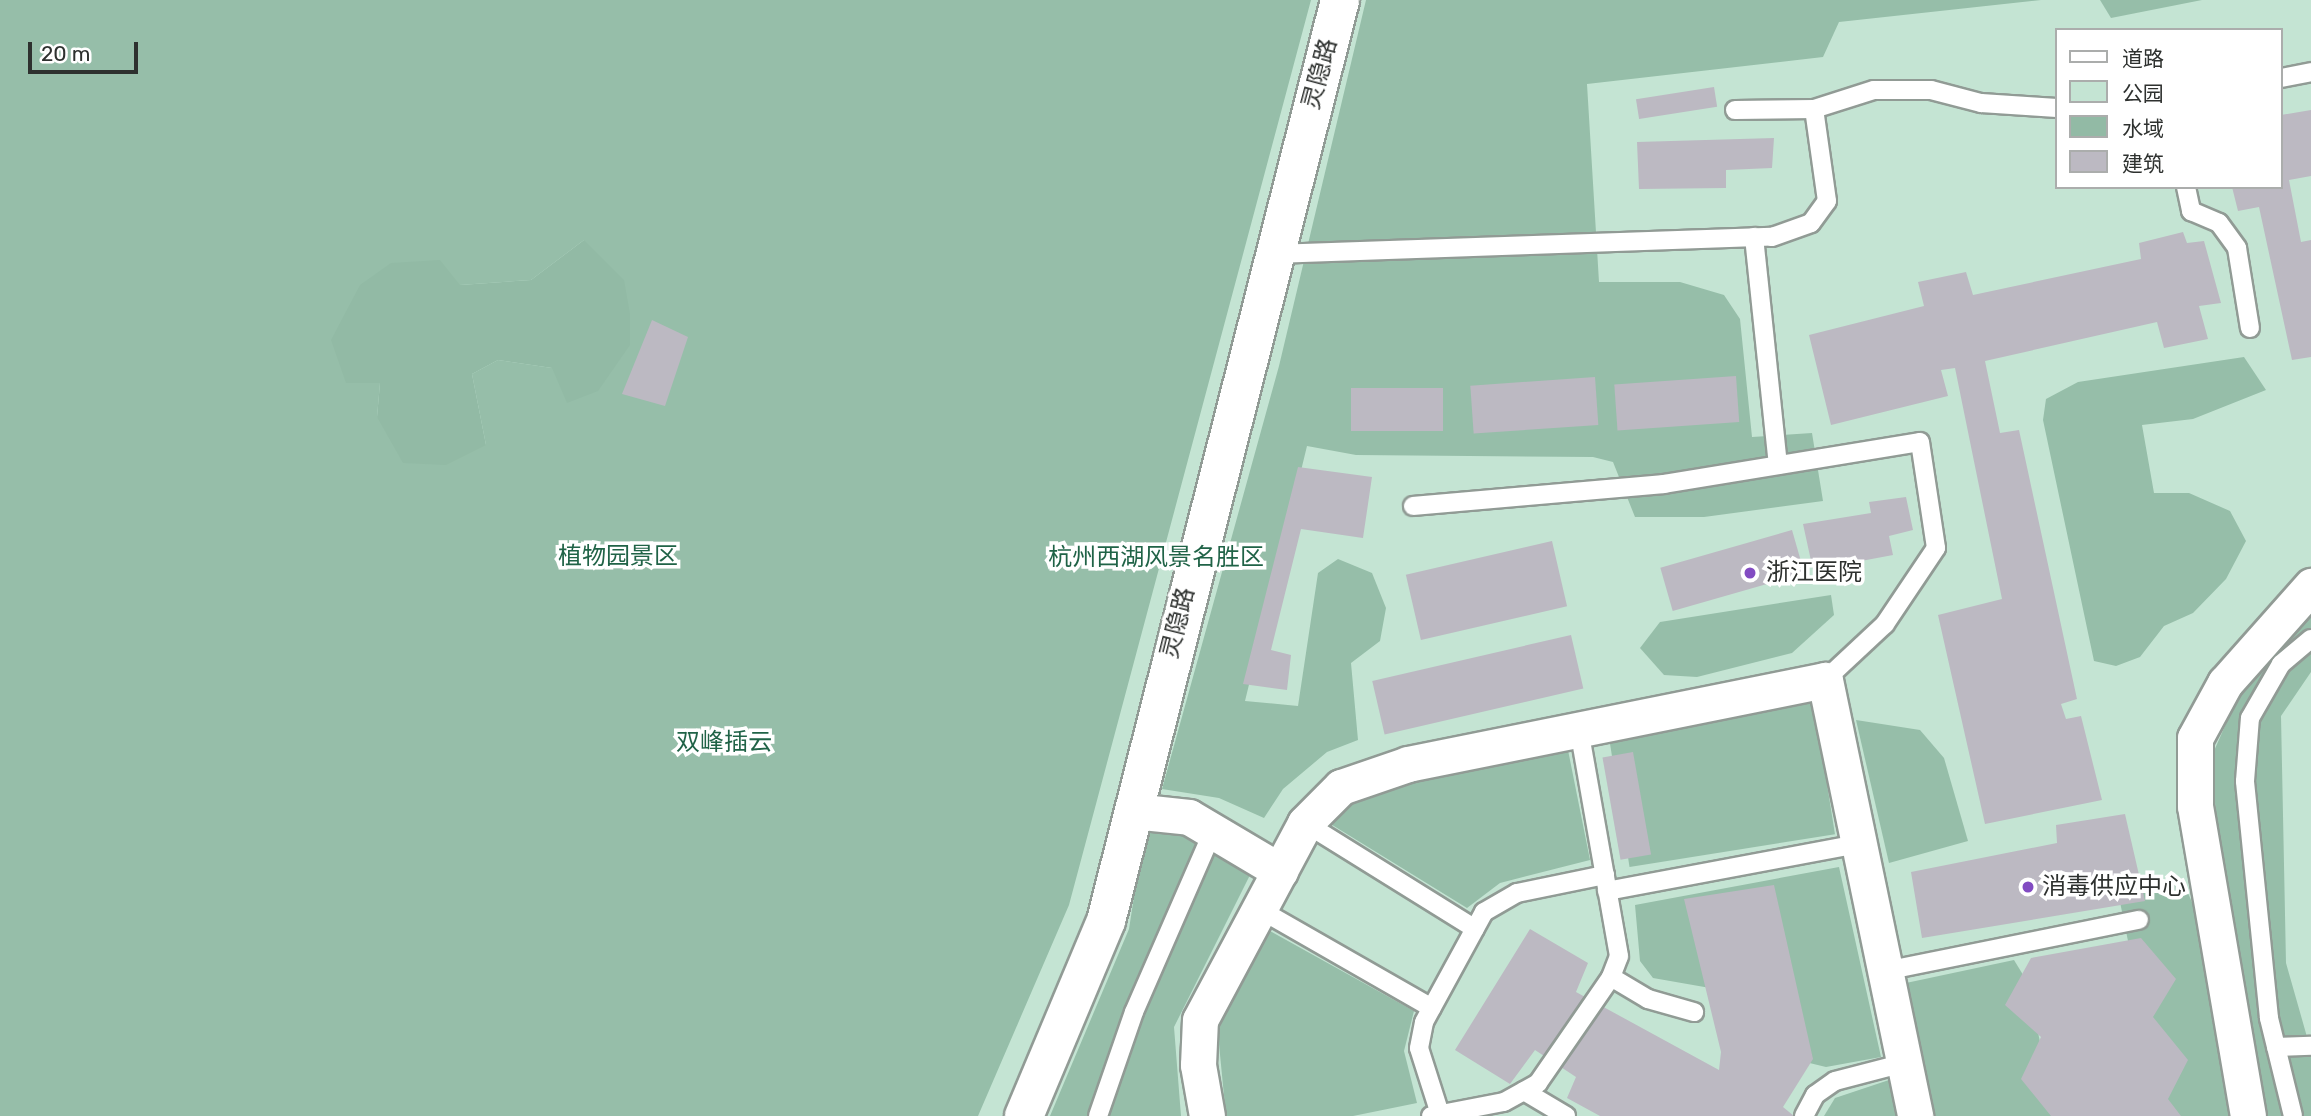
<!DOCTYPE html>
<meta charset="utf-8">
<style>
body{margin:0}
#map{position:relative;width:2311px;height:1116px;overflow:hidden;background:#e1ece6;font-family:Rubik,"Noto Sans SC",sans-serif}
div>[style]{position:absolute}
.green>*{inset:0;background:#c4e4d3}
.forest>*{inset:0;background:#96bea9;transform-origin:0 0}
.water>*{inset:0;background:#92baa5}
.building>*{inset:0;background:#bcb9c2;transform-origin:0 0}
.roads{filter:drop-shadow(2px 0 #919b95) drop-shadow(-2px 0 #919b95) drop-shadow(0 2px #919b95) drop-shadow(0 -2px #919b95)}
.service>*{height:18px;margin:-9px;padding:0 9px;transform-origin:9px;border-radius:9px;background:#fff}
.minor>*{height:35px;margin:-17.5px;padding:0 17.5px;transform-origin:17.5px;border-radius:17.5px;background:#fff}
.secondary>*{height:38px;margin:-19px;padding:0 19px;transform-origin:19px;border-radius:19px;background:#fff}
.dots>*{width:19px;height:19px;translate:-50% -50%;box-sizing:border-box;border:4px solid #fff;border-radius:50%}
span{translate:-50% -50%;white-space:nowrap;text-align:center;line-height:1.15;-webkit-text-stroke:7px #fff;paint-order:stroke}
.street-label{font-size:24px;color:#2e312f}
.park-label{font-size:24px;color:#206347}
.poi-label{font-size:24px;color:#2e312f}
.left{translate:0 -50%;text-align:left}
.legend{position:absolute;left:2055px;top:28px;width:228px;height:161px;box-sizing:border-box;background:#fff;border:2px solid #abadac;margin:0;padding:9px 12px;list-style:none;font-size:21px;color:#2e312f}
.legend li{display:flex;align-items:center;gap:14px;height:35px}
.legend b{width:35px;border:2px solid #abadac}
.scale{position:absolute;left:28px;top:42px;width:110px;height:32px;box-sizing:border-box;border:4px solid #2e312f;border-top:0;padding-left:9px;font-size:21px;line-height:24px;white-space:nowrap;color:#2e312f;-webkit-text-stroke:5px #fff;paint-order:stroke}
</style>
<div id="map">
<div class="green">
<i style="clip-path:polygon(evenodd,0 0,2311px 0,2311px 1116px,0 1116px,0 0,2057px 30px,2281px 30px,2281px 187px,2057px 187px,2057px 30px)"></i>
</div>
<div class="forest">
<i style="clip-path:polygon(evenodd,0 0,1311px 0,1069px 905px,978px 1116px,0 1116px,0 0,584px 240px,552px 368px,498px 360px,472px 374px,486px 445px,377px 417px,380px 383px,460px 285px,531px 280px,584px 240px)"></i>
<i style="clip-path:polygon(1366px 0,2041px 0,1839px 22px,1823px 57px,1587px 84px,1599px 282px,1680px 282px,1724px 295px,1740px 319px,1752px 437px,1812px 433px,1823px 501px,1704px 517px,1635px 517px,1613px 462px,1593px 457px,1356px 455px,1307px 446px,1245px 701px,1298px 706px,1318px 573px,1338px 559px,1372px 573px,1386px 608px,1380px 641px,1351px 663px,1358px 740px,1327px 752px,1283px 789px,1264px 818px,1219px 798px,1162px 789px,1279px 366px)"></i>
<i style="clip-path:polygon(2100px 0,2202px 0,2111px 18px)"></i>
<i style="clip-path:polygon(2244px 357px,2266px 390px,2193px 419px,2142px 425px,2154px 493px,2189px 493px,2230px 511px,2246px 541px,2226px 579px,2193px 613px,2164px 626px,2140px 657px,2116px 666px,2094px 661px,2043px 420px,2046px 399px,2078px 382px)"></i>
<i style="clip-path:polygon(1831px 595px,1834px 615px,1792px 653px,1697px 677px,1664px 675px,1640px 648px,1660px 622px)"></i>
<i style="clip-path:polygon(2311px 606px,2311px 672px,2281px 716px,2286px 963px,2311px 1051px,2311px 1116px,2268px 1116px,2240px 1016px,2210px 760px,2247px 676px)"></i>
<i style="left:1814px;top:702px;width:134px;height:208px;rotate:81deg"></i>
<i style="clip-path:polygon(1856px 720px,1920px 730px,1944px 758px,1968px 841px,1889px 863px)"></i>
<i style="clip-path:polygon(1568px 750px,1590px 860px,1500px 883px,1467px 908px,1329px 823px,1354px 801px,1422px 780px)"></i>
<i style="clip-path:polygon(1144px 832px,1182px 836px,1253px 869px,1174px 1027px,1181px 1116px,1050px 1116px,1129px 929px)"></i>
<i style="clip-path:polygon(1839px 867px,1881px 1057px,1826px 1067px,1793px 1059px,1744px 1063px,1733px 992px,1653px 978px,1640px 961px,1635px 905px)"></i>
<i style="clip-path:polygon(2183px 882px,2195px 909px,2236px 1116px,2164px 1116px,2120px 902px,2137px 886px)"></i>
<i style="clip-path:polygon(1268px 930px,1414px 1011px,1404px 1051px,1417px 1103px,1353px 1116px,1226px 1116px,1217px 1024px)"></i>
<i style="clip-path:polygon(2014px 960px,2028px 983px,2055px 1116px,1932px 1116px,1906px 983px)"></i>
<i style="clip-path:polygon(1892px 1079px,1897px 1116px,1824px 1116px,1835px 1098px)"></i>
</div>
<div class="water">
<i style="clip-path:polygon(584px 240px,624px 280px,630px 314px,630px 345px,598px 391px,567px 403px,552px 368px,498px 360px,472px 374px,486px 445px,446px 465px,403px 463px,377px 417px,380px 383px,346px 383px,331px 340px,360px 285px,391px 263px,440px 260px,460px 285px,531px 280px)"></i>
</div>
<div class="building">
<i style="left:1714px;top:87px;width:20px;height:79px;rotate:81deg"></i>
<i style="clip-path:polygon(2311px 110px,2311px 176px,2289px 180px,2301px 242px,2311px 240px,2311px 357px,2292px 360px,2259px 207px,2238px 211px,2232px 187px,2281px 187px,2281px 115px)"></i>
<i style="clip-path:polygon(1774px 138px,1772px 168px,1726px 170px,1726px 188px,1639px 189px,1637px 142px)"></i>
<i style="clip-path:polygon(2183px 232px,2187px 243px,2204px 241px,2221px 303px,2199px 306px,2208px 339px,2164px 348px,2157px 322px,1985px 361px,2000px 433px,2019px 430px,2077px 699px,2061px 704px,2066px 719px,2081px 716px,2102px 800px,1985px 824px,1938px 615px,2002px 599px,1955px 368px,1941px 370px,1948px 396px,1831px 425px,1809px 335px,1924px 306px,1918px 282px,1966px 272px,1973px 295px,2141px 259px,2139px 243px)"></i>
<i style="clip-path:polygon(652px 320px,688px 337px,665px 406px,622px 394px)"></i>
<i style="left:1736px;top:376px;width:46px;height:122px;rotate:86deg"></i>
<i style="left:1595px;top:377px;width:48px;height:125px;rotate:86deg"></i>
<i style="left:1351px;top:388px;width:92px;height:43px"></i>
<i style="clip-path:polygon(1298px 467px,1372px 477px,1363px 538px,1301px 529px,1271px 650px,1291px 655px,1287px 690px,1243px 684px)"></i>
<i style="clip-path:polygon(1906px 497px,1913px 530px,1889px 536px,1893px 555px,1813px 570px,1803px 524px,1871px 513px,1869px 502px)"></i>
<i style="left:1792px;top:530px;width:45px;height:137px;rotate:74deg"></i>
<i style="left:1552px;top:541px;width:67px;height:150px;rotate:77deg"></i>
<i style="left:1571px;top:635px;width:55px;height:204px;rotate:77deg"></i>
<i style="left:1633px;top:752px;width:104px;height:31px;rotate:80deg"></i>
<i style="clip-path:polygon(2125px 814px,2145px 901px,1922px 938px,1911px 872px,2057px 843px,2056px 825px)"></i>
<i style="clip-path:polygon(1774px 885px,1813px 1059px,1783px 1107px,1794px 1116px,1600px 1116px,1567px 1098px,1576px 1077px,1535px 1050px,1510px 1084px,1455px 1050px,1530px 929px,1588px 963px,1576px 992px,1719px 1070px,1721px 1052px,1684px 899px)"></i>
<i style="clip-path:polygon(2141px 938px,2176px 979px,2153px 1017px,2188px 1060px,2168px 1099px,2181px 1116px,2051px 1116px,2021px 1079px,2041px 1037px,2005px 1005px,2031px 958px)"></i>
</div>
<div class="roads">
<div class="service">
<i style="left:2281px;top:78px;width:31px;rotate:-11deg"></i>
<i style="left:1735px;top:110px;width:79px;rotate:-0.7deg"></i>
<i style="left:1814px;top:109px;width:63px;rotate:-17.6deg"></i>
<i style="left:1874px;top:90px;width:57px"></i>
<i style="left:1931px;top:90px;width:52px;rotate:14.6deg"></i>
<i style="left:1981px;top:103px;width:76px;rotate:3.8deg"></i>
<i style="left:2186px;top:187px;width:25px;rotate:78deg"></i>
<i style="left:2191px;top:211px;width:30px;rotate:23deg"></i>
<i style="left:2219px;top:223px;width:31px;rotate:54deg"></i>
<i style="left:2237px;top:248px;width:81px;rotate:80.8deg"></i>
<i style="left:1754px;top:237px;width:229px;rotate:84deg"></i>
<i style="left:1274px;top:254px;width:498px;rotate:-2deg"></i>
<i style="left:1772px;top:237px;width:41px;rotate:-19.7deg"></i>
<i style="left:1811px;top:223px;width:27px;rotate:-54deg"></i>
<i style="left:1827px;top:201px;width:93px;rotate:-98deg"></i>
<i style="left:1413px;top:506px;width:252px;rotate:-5deg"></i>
<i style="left:1664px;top:484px;width:259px;rotate:-9.3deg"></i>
<i style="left:1920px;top:442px;width:107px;rotate:81.4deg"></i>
<i style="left:1936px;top:548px;width:92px;rotate:123.9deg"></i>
<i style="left:1885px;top:624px;width:82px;rotate:137deg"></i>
<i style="left:1305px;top:823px;width:200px;rotate:31.9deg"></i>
<i style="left:1607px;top:891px;width:255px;rotate:-10.6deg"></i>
<i style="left:1259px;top:909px;width:199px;rotate:29.8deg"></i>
<i style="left:1885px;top:971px;width:259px;rotate:-11.4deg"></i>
<i style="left:1611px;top:977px;width:43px;rotate:30.7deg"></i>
<i style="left:1648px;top:999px;width:48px;rotate:15.8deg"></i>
<i style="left:2276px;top:1047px;width:35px;rotate:-2deg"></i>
<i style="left:1524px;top:1091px;width:49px;rotate:30.8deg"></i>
<i style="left:1440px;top:1114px;width:69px;rotate:-107.7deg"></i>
<i style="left:1419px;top:1048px;width:26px;rotate:-79deg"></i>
<i style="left:1424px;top:1022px;width:125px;rotate:-61.4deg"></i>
<i style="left:1484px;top:912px;width:38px;rotate:-30deg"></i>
<i style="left:1517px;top:893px;width:90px;rotate:-11.6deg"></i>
<i style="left:1098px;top:1116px;width:110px;rotate:-70.9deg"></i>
<i style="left:1134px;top:1012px;width:197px;rotate:-66.4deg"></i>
<i style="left:1431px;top:1116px;width:74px;rotate:-10.9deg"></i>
<i style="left:1504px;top:1102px;width:39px;rotate:-29deg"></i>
<i style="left:1538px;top:1083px;width:129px;rotate:-55.4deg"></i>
<i style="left:1611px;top:977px;width:22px;rotate:-69deg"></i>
<i style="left:1619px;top:956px;width:230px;rotate:-100deg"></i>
<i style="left:1804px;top:1116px;width:24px;rotate:-62deg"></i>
<i style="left:1815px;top:1095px;width:24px;rotate:-35deg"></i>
<i style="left:1835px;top:1081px;width:71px;rotate:-14.6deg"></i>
<i style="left:2293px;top:1116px;width:101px;rotate:-103.8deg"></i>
<i style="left:2269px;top:1018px;width:238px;rotate:-95.8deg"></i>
<i style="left:2245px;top:781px;width:63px;rotate:-85.5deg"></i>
<i style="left:2250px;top:718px;width:62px;rotate:-60.1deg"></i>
<i style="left:2281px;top:664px;width:39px;rotate:-40deg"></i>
</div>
<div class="minor">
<i style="left:1133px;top:811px;width:56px;rotate:6.1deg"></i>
<i style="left:1189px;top:817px;width:106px;rotate:30.7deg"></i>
<i style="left:1207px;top:1116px;width:52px;rotate:-100deg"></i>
<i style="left:1198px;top:1065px;width:45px;rotate:-87.5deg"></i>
<i style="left:1200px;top:1020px;width:223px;rotate:-61.9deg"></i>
<i style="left:1305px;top:823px;width:51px;rotate:-45deg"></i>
<i style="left:1341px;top:787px;width:71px;rotate:-18.9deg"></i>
<i style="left:1408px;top:764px;width:425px;rotate:-11.4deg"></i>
<i style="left:1825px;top:680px;width:445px;rotate:78.3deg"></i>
<i style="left:2248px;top:1116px;width:314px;rotate:-99.7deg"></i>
<i style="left:2195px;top:806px;width:68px;rotate:-90deg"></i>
<i style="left:2195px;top:738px;width:63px;rotate:-61.4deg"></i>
<i style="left:2225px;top:683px;width:130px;rotate:-48.4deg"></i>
</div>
<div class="secondary">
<i style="left:1024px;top:1116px;width:212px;rotate:-67.2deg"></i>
<i style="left:1106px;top:921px;width:950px;rotate:-75.74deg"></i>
</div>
</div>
<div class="dots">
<i style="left:1750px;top:573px;background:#824bc2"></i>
<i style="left:2028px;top:887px;background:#824bc2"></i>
</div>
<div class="street-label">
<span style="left:1320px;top:74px;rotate:-75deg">灵隐路</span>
<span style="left:1178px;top:623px;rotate:-76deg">灵隐路</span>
</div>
<div class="park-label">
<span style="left:618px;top:557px">植物园景区</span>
<span style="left:1156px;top:558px">杭州西湖风景名胜区</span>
<span style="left:724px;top:743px">双峰插云</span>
</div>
<div class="poi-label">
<span class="left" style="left:1766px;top:573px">浙江医院</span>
<span class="left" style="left:2042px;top:887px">消毒供应中心</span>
</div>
<ul class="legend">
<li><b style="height:9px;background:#fff"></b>道路</li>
<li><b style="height:19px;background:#c4e4d3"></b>公园</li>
<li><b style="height:19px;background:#92baa5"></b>水域</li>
<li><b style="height:19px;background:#bcb9c2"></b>建筑</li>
</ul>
<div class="scale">20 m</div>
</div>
